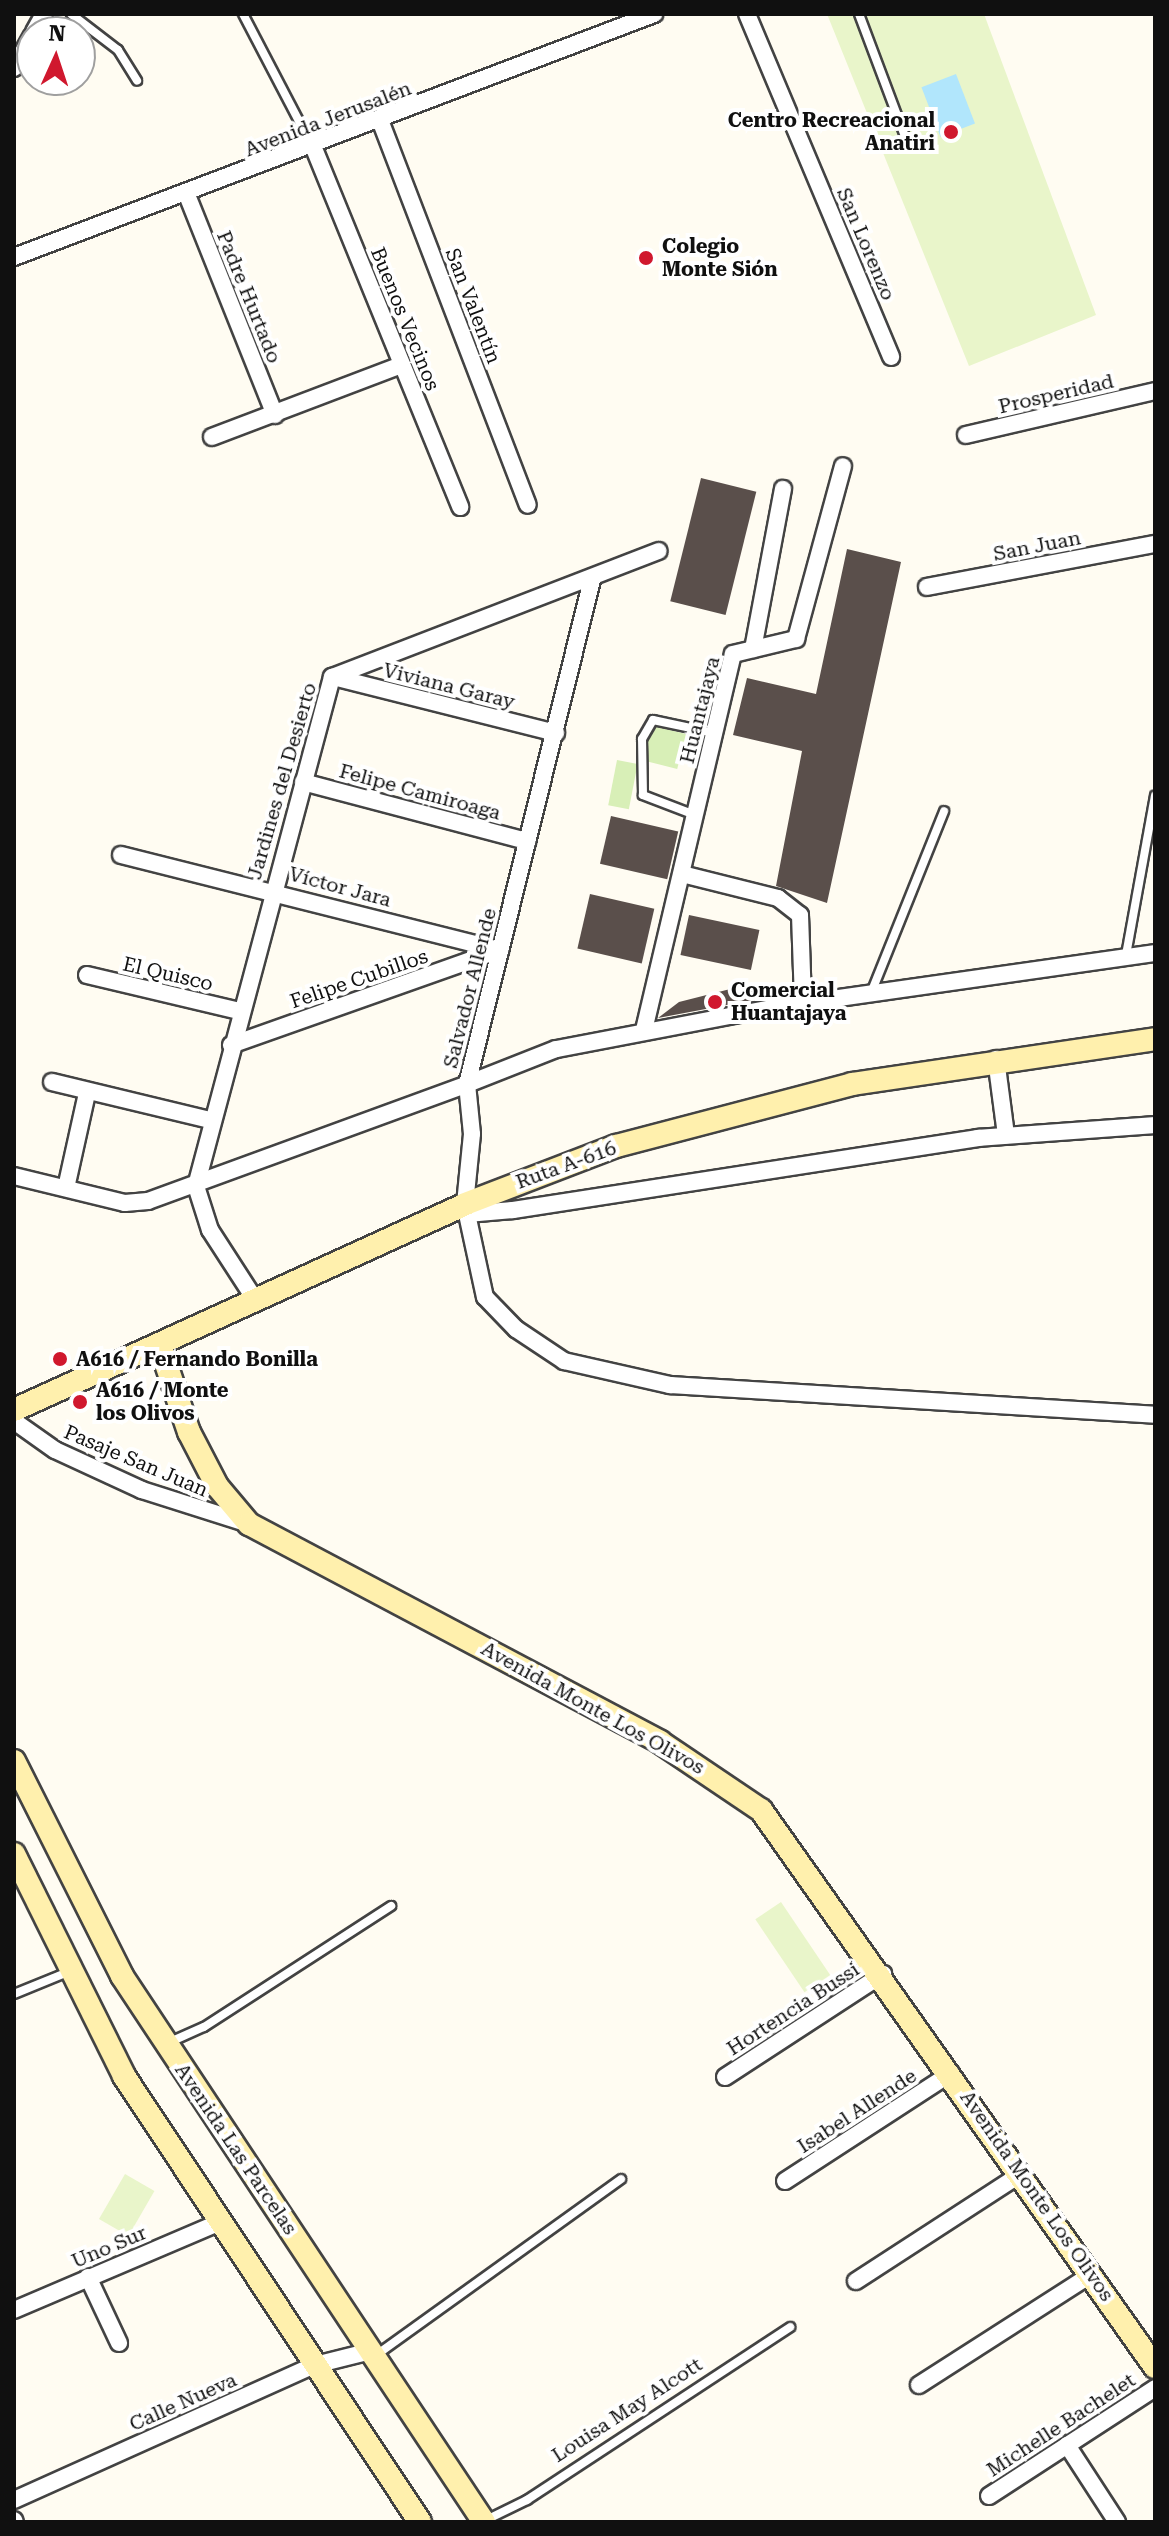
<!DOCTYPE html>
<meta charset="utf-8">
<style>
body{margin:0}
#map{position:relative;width:1169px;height:2536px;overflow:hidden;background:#fffcf2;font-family:"Roboto Serif",serif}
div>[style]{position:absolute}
.green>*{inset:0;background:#d8efb7;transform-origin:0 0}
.pitch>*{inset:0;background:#e9f5ca;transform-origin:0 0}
.water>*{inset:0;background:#b1e6fc;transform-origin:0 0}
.building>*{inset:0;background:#5a4f4b;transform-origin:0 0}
.roads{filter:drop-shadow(2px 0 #434343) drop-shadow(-2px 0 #434343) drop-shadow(0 2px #434343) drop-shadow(0 -2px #434343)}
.lane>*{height:8px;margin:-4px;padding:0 4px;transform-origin:4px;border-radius:4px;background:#fff}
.street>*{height:16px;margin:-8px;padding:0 8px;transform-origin:8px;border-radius:8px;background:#fff}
.secondary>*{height:22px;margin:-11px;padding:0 11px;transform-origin:11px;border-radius:11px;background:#fff0ad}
.dots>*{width:22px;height:22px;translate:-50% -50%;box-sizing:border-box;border:4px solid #fff;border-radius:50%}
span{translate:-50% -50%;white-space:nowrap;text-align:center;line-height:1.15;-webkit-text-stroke:8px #fff;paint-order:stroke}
.street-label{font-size:20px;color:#101010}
.poi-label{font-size:20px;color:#101010;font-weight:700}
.right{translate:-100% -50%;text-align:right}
.left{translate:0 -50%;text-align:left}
.frame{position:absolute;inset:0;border:16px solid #101010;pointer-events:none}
.north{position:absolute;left:16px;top:16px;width:80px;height:80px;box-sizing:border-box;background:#fff;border:2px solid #9f9f9f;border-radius:50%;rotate:3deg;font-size:22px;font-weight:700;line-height:32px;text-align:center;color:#101010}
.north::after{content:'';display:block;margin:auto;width:28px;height:36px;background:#d0182e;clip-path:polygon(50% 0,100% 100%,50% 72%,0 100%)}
</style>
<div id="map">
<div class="green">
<i style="left:650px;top:725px;width:37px;height:36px;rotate:14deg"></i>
<i style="left:617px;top:760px;width:21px;height:46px;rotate:11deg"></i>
</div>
<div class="pitch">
<i style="clip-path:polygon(827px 14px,984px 14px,1096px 315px,969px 366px)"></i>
<i style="left:781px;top:1902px;width:88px;height:31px;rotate:56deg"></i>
<i style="left:125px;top:2174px;width:34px;height:52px;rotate:30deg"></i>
</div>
<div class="water">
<i style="left:956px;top:74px;width:53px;height:37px;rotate:69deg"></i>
</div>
<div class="building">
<i style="left:701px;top:478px;width:57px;height:127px;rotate:14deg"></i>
<i style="clip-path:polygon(847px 549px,901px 562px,827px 903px,776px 886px,802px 751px,733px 735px,747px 678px,816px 694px)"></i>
<i style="left:611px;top:816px;width:69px;height:49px;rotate:13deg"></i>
<i style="left:590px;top:894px;width:66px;height:56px;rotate:13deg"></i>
<i style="left:689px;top:915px;width:72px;height:41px;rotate:12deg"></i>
<i style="clip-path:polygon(746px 985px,766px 986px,769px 997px,658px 1018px,679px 1002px)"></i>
</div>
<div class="roads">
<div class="lane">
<i style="left:71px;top:14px;width:59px;rotate:37.5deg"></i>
<i style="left:118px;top:50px;width:36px;rotate:58deg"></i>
<i style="left:243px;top:14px;width:147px;rotate:62.4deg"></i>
<i style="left:859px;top:14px;width:134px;rotate:69.4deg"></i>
<i style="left:695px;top:815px;width:56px;rotate:-159deg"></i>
<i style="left:643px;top:795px;width:56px;rotate:-91deg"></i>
<i style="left:642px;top:739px;width:22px;rotate:-60deg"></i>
<i style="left:653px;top:720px;width:62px;rotate:12deg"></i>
<i style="left:1126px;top:955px;width:162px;rotate:-79.7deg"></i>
<i style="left:871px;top:993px;width:196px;rotate:-68.1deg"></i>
<i style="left:14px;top:1994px;width:58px;rotate:-22.2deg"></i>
<i style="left:170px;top:2042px;width:37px;rotate:-24deg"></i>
<i style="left:204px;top:2027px;width:223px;rotate:-32.9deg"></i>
<i style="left:375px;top:2356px;width:303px;rotate:-35.7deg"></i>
<i style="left:484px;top:2521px;width:48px;rotate:-26deg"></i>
<i style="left:527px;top:2500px;width:315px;rotate:-33.3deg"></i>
</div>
<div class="street">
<i style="left:747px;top:14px;width:372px;rotate:67.2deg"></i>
<i style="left:34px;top:32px;width:21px;rotate:-61deg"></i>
<i style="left:14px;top:68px;width:37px;rotate:-61deg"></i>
<i style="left:380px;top:120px;width:412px;rotate:69deg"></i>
<i style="left:313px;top:146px;width:390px;rotate:67.8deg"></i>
<i style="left:187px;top:195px;width:237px;rotate:68.2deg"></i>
<i style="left:14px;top:257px;width:685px;rotate:-20.79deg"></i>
<i style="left:966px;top:435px;width:194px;rotate:-13.1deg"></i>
<i style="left:212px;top:437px;width:203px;rotate:-20.8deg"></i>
<i style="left:927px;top:587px;width:232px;rotate:-10.7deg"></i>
<i style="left:753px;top:649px;width:163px;rotate:-79.4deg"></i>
<i style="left:333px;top:677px;width:230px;rotate:14.1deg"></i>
<i style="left:303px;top:782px;width:232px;rotate:14.8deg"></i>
<i style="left:121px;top:855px;width:391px;rotate:14.1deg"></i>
<i style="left:682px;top:874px;width:99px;rotate:14deg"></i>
<i style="left:778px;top:898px;width:28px;rotate:38deg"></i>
<i style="left:800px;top:915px;width:88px;rotate:88deg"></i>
<i style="left:1155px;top:953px;width:377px;rotate:171.9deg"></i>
<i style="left:782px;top:1006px;width:230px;rotate:169.2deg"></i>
<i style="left:556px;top:1049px;width:96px;rotate:158.5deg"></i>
<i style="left:467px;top:1084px;width:50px;rotate:84.3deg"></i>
<i style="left:472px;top:1134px;width:70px;rotate:95.7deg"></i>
<i style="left:465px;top:1204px;width:10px;rotate:79deg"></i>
<i style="left:467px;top:1214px;width:46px;rotate:-5deg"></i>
<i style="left:513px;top:1210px;width:471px;rotate:-8.8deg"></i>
<i style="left:978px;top:1138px;width:177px;rotate:-4.2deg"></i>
<i style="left:87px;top:975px;width:156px;rotate:13.3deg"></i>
<i style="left:644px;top:1030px;width:386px;rotate:-76.7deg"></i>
<i style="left:733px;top:654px;width:65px;rotate:-13.4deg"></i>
<i style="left:796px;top:639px;width:179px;rotate:-74.8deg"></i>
<i style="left:231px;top:1045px;width:285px;rotate:-19.5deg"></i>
<i style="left:996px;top:1059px;width:77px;rotate:82.5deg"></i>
<i style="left:52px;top:1082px;width:163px;rotate:13.5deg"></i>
<i style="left:14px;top:1176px;width:114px;rotate:13.7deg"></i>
<i style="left:125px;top:1203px;width:23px;rotate:-5deg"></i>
<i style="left:148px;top:1201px;width:340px;rotate:-20.1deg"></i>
<i style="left:467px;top:1084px;width:519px;rotate:-76.07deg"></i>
<i style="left:66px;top:1188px;width:97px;rotate:-77.5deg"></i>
<i style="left:467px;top:1214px;width:85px;rotate:77.8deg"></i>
<i style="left:485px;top:1297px;width:45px;rotate:45.9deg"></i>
<i style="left:516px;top:1329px;width:58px;rotate:33.7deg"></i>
<i style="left:564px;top:1361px;width:109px;rotate:12.8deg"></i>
<i style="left:670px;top:1385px;width:486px;rotate:3.5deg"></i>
<i style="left:256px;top:1301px;width:85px;rotate:-122.9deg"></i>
<i style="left:210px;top:1230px;width:46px;rotate:-107.7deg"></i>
<i style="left:196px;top:1186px;width:527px;rotate:-75.04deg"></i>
<i style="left:332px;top:677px;width:350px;rotate:-21.1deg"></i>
<i style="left:14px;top:1421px;width:50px;rotate:35.3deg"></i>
<i style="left:55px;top:1450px;width:96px;rotate:24.7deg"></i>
<i style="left:142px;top:1490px;width:112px;rotate:17.6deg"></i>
<i style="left:725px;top:2077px;width:189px;rotate:-33.1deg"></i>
<i style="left:785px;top:2181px;width:198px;rotate:-33deg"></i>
<i style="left:88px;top:2277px;width:73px;rotate:64.8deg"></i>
<i style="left:856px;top:2281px;width:197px;rotate:-33deg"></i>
<i style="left:14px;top:2310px;width:224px;rotate:-23.1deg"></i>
<i style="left:919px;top:2385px;width:206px;rotate:-32.7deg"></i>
<i style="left:1067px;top:2445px;width:92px;rotate:57deg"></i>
<i style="left:989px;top:2496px;width:198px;rotate:-33deg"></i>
<i style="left:14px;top:2500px;width:330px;rotate:-24.2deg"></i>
<i style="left:315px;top:2365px;width:58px;rotate:-14deg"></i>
<i style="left:14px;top:2520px;width:2px;rotate:63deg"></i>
</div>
<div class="secondary">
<i style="left:160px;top:1346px;width:91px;rotate:71.4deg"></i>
<i style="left:189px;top:1432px;width:61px;rotate:62.6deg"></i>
<i style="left:217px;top:1486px;width:50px;rotate:49.9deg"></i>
<i style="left:249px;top:1524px;width:465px;rotate:27.9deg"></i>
<i style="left:660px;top:1742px;width:122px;rotate:34deg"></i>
<i style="left:761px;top:1810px;width:682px;rotate:54.73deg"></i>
<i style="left:14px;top:1410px;width:496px;rotate:-24.5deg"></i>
<i style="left:465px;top:1204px;width:162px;rotate:-21deg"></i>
<i style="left:616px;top:1146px;width:244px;rotate:-14.7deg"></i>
<i style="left:852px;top:1084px;width:306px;rotate:-8.4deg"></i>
<i style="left:14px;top:1761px;width:241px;rotate:63.3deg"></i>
<i style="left:122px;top:1976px;width:655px;rotate:56.46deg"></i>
<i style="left:14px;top:1854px;width:248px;rotate:63.6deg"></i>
<i style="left:124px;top:2076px;width:535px;rotate:56.43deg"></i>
</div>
</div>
<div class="dots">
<i style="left:951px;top:132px;background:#d0182e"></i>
<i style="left:646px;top:258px;background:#d0182e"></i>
<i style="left:715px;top:1002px;background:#d0182e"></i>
<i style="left:60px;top:1359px;background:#d0182e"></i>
<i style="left:80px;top:1402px;background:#d0182e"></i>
</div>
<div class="street-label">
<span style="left:328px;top:119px;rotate:-21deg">Avenida Jerusalén</span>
<span style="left:866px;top:244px;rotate:67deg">San Lorenzo</span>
<span style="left:249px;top:297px;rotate:68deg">Padre Hurtado</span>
<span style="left:473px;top:306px;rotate:69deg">San Valentín</span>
<span style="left:405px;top:319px;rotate:68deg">Buenos Vecinos</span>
<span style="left:1056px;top:394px;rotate:-13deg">Prosperidad</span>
<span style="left:1037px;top:546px;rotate:-11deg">San Juan</span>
<span style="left:449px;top:686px;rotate:14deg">Viviana Garay</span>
<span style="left:700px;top:710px;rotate:-76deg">Huantajaya</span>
<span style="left:282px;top:781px;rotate:-74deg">Jardines del Desierto</span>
<span style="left:420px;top:792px;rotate:15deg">Felipe Camiroaga</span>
<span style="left:340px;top:887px;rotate:15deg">Víctor Jara</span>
<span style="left:168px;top:974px;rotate:13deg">El Quisco</span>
<span style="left:359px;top:979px;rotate:-19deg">Felipe Cubillos</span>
<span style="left:470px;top:988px;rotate:-76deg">Salvador Allende</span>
<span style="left:566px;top:1165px;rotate:-20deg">Ruta A-616</span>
<span style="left:136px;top:1461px;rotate:23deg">Pasaje San Juan</span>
<span style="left:593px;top:1708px;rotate:29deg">Avenida Monte Los Olivos</span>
<span style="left:793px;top:2009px;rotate:-33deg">Hortencia Bussi</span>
<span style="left:857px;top:2111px;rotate:-33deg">Isabel Allende</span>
<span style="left:236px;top:2149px;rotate:56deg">Avenida Las Parcelas</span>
<span style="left:1037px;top:2196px;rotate:55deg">Avenida Monte Los Olivos</span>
<span style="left:109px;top:2247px;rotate:-23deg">Uno Sur</span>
<span style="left:183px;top:2402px;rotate:-24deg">Calle Nueva</span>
<span style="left:627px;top:2410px;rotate:-33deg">Louisa May Alcott</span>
<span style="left:1061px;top:2425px;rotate:-33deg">Michelle Bachelet</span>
</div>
<div class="poi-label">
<span class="right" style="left:935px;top:132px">Centro Recreacional<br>Anatiri</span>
<span class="left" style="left:662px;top:258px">Colegio<br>Monte Sión</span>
<span class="left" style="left:731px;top:1002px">Comercial<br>Huantajaya</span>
<span class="left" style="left:76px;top:1359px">A616 / Fernando Bonilla</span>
<span class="left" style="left:96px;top:1402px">A616 / Monte<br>los Olivos</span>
</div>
<div class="frame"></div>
<div class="north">N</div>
</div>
